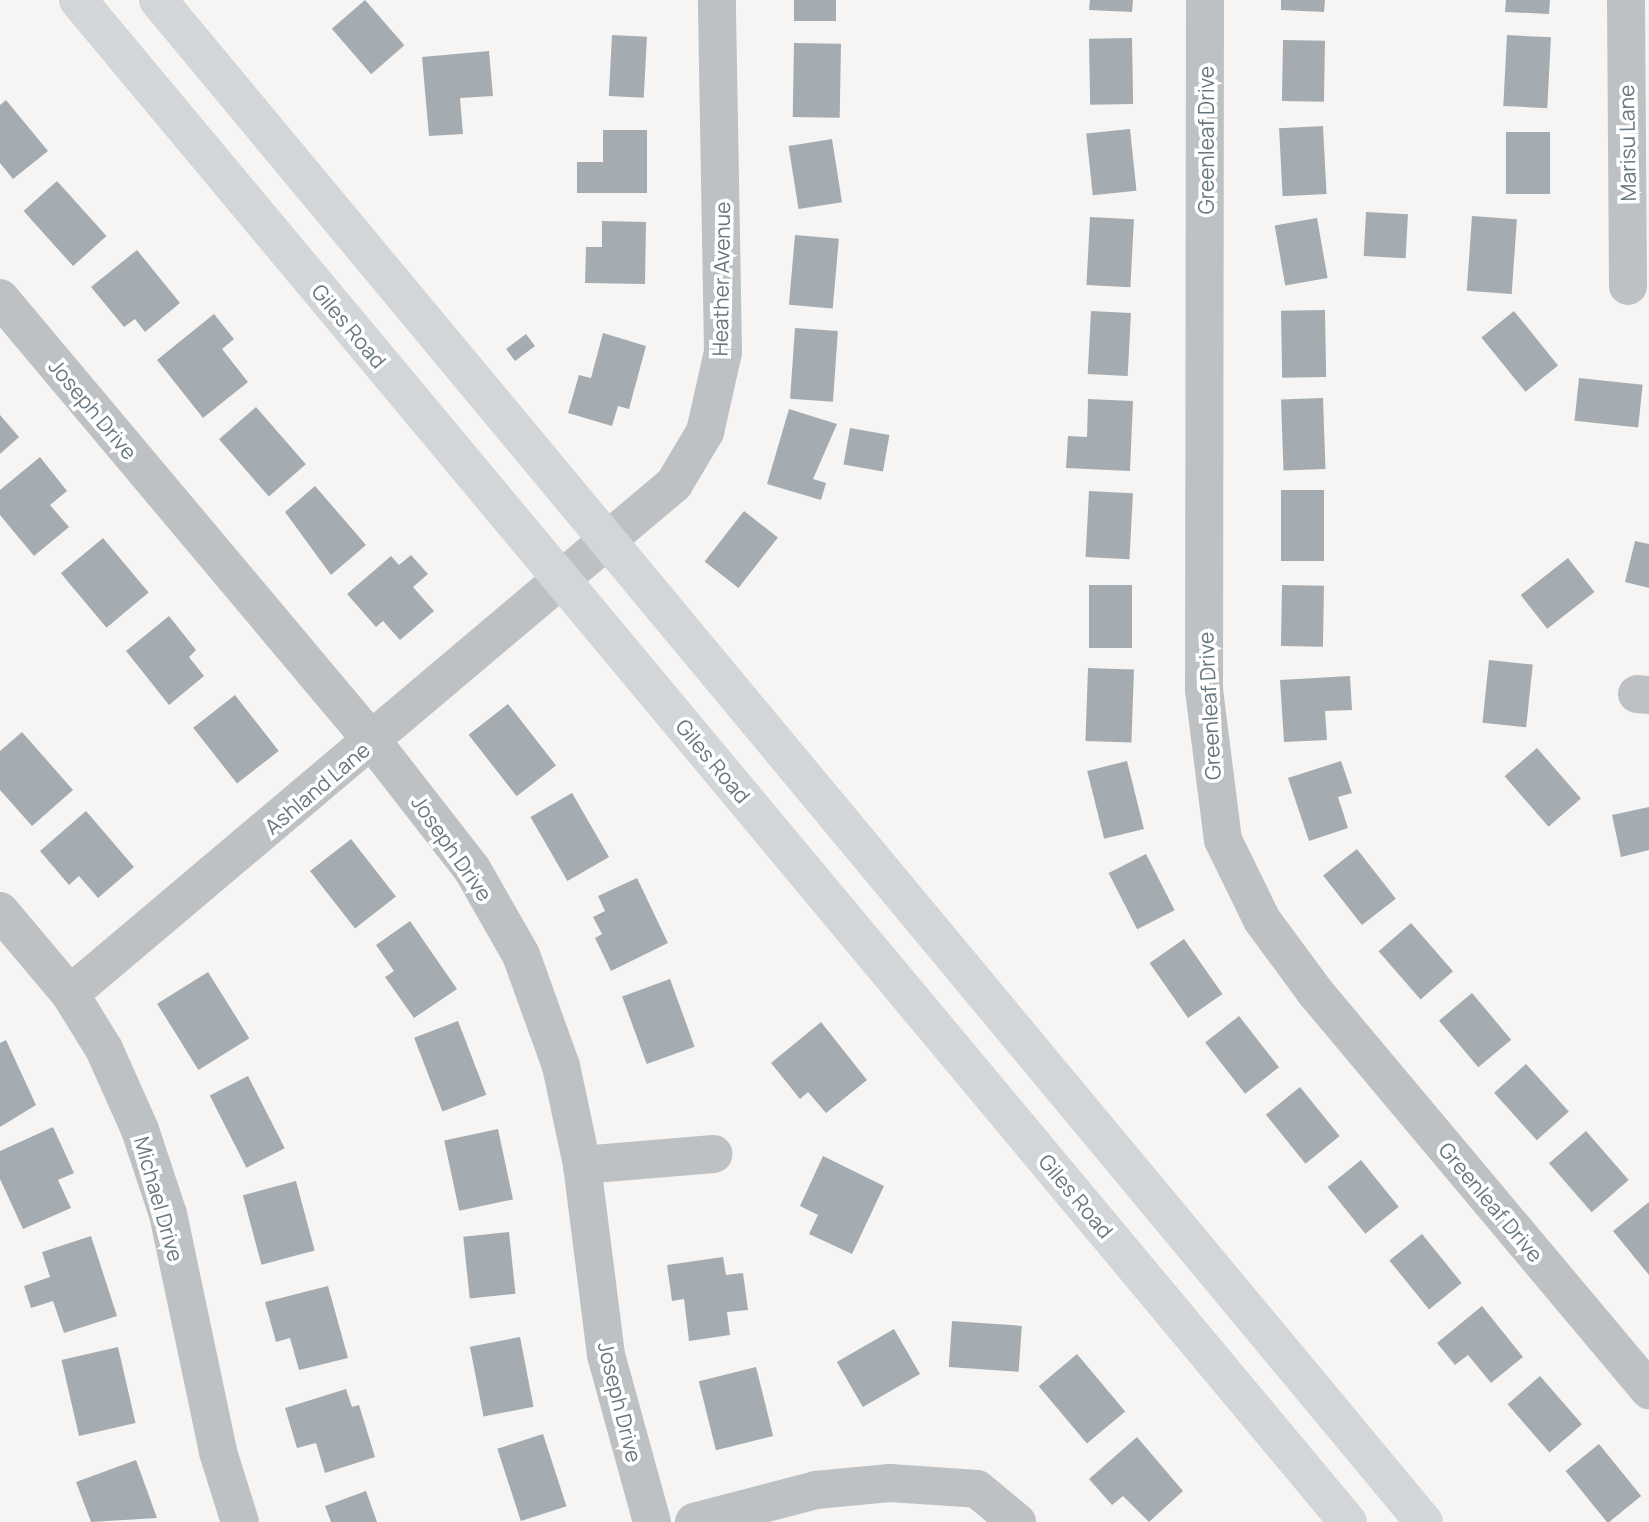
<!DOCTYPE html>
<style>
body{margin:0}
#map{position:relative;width:1649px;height:1522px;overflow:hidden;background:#f6f5f3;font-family:Manrope,sans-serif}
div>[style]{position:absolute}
.building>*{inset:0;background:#a5acb1;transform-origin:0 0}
.minor>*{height:38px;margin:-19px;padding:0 19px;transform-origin:19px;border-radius:19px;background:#bdc1c4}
.major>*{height:38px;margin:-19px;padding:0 19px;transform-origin:19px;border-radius:19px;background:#d2d6d9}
span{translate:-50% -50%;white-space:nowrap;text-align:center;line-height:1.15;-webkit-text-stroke:7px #fff;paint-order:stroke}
.street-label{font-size:21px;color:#677781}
</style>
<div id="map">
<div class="building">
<i style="left:365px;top:0;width:60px;height:44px;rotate:49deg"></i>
<i style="left:794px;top:0;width:42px;height:21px"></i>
<i style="clip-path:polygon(1090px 0,1133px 0,1132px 12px,1089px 10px)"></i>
<i style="clip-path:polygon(1281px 0,1325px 0,1324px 12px,1281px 10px)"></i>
<i style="clip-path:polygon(1506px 0,1550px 0,1549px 14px,1505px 12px)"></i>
<i style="left:612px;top:35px;width:35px;height:61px;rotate:3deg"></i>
<i style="left:1507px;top:35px;width:44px;height:71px;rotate:3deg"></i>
<i style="left:1132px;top:38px;width:66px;height:43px;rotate:89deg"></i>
<i style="left:1283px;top:40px;width:42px;height:61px;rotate:1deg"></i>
<i style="left:794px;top:43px;width:47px;height:74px;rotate:1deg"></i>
<i style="clip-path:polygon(489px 51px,493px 96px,460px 98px,463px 134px,429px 136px,422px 57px)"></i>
<i style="clip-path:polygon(6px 100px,48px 151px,13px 179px,0 163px,0 105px)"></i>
<i style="left:1323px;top:126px;width:68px;height:44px;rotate:87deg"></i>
<i style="left:1130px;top:129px;width:62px;height:44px;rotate:84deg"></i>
<i style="clip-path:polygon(603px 130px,647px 130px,647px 193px,577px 193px,577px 162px,603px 162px)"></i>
<i style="left:1506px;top:132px;width:44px;height:62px"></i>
<i style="left:832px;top:139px;width:64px;height:44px;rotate:81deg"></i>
<i style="left:57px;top:181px;width:74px;height:45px;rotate:48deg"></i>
<i style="left:1366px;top:212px;width:42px;height:44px;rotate:3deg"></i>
<i style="left:1472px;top:216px;width:45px;height:75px;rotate:4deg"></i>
<i style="left:1090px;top:217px;width:44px;height:68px;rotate:3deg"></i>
<i style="left:1317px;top:218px;width:61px;height:43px;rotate:80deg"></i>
<i style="clip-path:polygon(602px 221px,646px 222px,645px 284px,585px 283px,586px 247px,602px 247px)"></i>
<i style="left:795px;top:235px;width:44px;height:70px;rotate:5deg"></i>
<i style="clip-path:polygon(137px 250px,180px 303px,145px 332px,135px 319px,124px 327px,91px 287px)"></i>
<i style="left:1325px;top:310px;width:67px;height:44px;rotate:89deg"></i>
<i style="left:1091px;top:311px;width:40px;height:63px;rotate:3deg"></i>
<i style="left:1514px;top:311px;width:70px;height:42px;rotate:51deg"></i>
<i style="clip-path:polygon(214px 314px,234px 339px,222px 349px,248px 382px,203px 418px,157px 360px)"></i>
<i style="left:795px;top:328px;width:43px;height:71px;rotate:4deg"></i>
<i style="clip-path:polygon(603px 333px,646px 346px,629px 409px,618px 406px,612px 426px,568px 413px,579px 375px,591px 378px)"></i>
<i style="left:526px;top:334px;width:15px;height:25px;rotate:53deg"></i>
<i style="left:1579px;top:378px;width:64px;height:43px;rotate:6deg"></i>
<i style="left:1323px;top:398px;width:71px;height:42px;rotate:88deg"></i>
<i style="clip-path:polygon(1088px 399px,1133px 401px,1130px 471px,1066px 468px,1068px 436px,1087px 437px)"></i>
<i style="left:256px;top:407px;width:76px;height:49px;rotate:49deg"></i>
<i style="clip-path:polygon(789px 409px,837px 424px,813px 479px,826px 483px,821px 500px,767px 484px)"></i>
<i style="clip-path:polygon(0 415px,19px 437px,0 454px)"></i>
<i style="left:850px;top:428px;width:40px;height:37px;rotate:10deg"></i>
<i style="clip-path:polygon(40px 457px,67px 491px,50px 505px,69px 527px,34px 556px,0 515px,0 490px)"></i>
<i style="clip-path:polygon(315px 486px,366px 545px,331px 575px,285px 512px)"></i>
<i style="left:1281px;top:490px;width:43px;height:71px"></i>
<i style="left:1089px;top:491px;width:44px;height:66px;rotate:3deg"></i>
<i style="left:744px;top:511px;width:43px;height:64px;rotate:38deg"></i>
<i style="left:103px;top:538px;width:71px;height:55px;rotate:50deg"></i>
<i style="clip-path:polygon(1635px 541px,1649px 544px,1649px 588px,1625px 582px)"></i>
<i style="clip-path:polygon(411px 555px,428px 574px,413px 587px,434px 611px,400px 640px,383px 621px,376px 627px,347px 594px,391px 556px,399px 565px)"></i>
<i style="left:1568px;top:558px;width:43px;height:60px;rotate:52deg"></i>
<i style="left:1089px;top:585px;width:43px;height:63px"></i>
<i style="left:1282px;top:585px;width:42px;height:61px;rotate:1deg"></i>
<i style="clip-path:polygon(169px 616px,196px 650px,189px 657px,204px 676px,169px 705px,126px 651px)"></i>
<i style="left:1489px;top:660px;width:44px;height:63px;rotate:6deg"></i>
<i style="left:1088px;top:668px;width:46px;height:73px;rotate:2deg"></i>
<i style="clip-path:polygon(1350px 676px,1352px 710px,1325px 711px,1327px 740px,1284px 742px,1280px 680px)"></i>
<i style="left:235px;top:695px;width:71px;height:53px;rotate:52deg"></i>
<i style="left:508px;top:704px;width:78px;height:50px;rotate:52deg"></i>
<i style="clip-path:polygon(22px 732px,73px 790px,32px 826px,0 790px,0 751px)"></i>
<i style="left:1537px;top:748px;width:67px;height:43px;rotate:49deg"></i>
<i style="left:1127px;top:761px;width:70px;height:41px;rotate:76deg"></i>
<i style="clip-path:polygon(1341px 761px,1352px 793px,1338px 797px,1348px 828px,1309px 841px,1288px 778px)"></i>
<i style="left:572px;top:793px;width:74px;height:48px;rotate:60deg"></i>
<i style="clip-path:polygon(1649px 807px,1649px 850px,1621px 857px,1612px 815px)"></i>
<i style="clip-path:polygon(86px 811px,134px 867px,98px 898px,79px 876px,69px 885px,40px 851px)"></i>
<i style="left:351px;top:839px;width:73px;height:52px;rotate:52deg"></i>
<i style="left:1357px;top:849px;width:63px;height:43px;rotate:52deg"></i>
<i style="left:1146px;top:854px;width:63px;height:42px;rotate:63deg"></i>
<i style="clip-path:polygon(637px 878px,668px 943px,611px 971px,595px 938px,602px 934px,593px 917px,605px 911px,598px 896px)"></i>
<i style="clip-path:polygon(410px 921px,457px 989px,414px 1018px,385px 977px,394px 971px,376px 945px)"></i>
<i style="left:1411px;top:923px;width:64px;height:43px;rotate:49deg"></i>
<i style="left:1184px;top:939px;width:67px;height:42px;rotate:55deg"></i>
<i style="left:208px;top:972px;width:78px;height:60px;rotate:58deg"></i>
<i style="left:670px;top:979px;width:72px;height:51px;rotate:70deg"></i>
<i style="left:1472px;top:993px;width:61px;height:43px;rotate:50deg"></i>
<i style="left:1239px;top:1016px;width:65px;height:43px;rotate:52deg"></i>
<i style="left:458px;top:1021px;width:79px;height:47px;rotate:69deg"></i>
<i style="clip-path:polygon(821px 1022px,867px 1080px,826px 1113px,808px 1092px,800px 1099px,771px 1063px)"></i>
<i style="clip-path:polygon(6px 1040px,36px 1105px,0 1127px,0 1043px)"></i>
<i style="left:1526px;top:1064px;width:64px;height:43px;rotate:48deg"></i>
<i style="left:248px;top:1076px;width:81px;height:43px;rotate:63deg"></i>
<i style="left:1300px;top:1087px;width:63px;height:44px;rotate:51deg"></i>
<i style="clip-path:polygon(53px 1127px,74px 1173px,58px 1180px,71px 1208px,23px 1229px,0 1179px,0 1151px)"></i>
<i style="left:498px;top:1129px;width:72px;height:55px;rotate:78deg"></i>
<i style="left:1586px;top:1131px;width:65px;height:49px;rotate:49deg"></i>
<i style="clip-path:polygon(823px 1156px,884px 1186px,852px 1254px,809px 1234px,818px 1215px,800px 1206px)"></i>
<i style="left:1361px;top:1160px;width:60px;height:43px;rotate:51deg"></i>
<i style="left:296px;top:1181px;width:72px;height:55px;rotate:75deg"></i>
<i style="clip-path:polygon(1649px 1202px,1649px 1275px,1613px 1231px)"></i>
<i style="left:509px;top:1232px;width:62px;height:46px;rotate:84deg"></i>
<i style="left:1422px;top:1234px;width:63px;height:42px;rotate:51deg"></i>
<i style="clip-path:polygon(91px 1236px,117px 1316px,64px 1333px,53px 1301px,31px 1308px,24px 1286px,50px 1277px,42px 1252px)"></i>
<i style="clip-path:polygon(723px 1257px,726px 1275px,743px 1273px,748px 1310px,727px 1312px,730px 1335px,689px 1341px,684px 1299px,672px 1301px,667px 1265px)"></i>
<i style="clip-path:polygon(328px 1286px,348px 1358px,299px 1370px,290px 1338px,276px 1342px,265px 1302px)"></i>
<i style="clip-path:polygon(1482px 1306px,1523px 1357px,1491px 1383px,1468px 1355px,1455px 1365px,1437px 1343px)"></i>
<i style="left:952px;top:1321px;width:70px;height:46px;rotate:4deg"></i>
<i style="left:894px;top:1329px;width:52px;height:66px;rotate:60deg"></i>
<i style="left:520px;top:1337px;width:71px;height:51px;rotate:79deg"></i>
<i style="left:118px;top:1347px;width:78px;height:58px;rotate:77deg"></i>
<i style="left:1077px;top:1354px;width:75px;height:50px;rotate:50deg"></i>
<i style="left:756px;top:1367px;width:71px;height:59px;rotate:76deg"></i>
<i style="left:1540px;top:1376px;width:64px;height:43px;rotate:49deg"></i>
<i style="clip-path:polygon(346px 1389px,352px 1407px,359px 1405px,375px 1457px,325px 1473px,316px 1443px,297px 1448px,285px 1408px)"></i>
<i style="left:543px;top:1434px;width:76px;height:48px;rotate:72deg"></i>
<i style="clip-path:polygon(1137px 1437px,1183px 1491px,1149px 1522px,1123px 1496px,1112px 1505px,1089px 1479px)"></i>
<i style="left:1599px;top:1444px;width:67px;height:43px;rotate:51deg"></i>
<i style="clip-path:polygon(136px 1460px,157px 1518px,91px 1522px,76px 1482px)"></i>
<i style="clip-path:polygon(366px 1491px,377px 1522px,331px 1522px,325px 1506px)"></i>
</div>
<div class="minor">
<i style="left:1205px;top:0;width:690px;rotate:90.08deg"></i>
<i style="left:1204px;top:690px;width:151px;rotate:82.8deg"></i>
<i style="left:1223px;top:840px;width:89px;rotate:64deg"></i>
<i style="left:1262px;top:920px;width:89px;rotate:53.6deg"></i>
<i style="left:1315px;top:992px;width:520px;rotate:50deg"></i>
<i style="left:1626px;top:0;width:286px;rotate:89.6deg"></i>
<i style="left:0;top:298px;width:580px;rotate:49.97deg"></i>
<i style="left:373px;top:742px;width:161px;rotate:52.1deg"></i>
<i style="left:472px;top:869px;width:99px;rotate:60.3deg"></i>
<i style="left:521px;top:955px;width:118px;rotate:70.2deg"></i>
<i style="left:561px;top:1066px;width:101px;rotate:78deg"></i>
<i style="left:582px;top:1165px;width:192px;rotate:82.8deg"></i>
<i style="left:606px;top:1355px;width:173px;rotate:74.6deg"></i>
<i style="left:1637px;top:694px;width:12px;rotate:5deg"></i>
<i style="left:0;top:911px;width:109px;rotate:49.9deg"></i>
<i style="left:70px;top:994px;width:65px;rotate:58.3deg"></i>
<i style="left:104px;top:1049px;width:89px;rotate:66deg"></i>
<i style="left:140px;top:1130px;width:89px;rotate:71.6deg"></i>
<i style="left:168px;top:1214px;width:243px;rotate:78.1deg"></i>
<i style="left:218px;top:1452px;width:73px;rotate:72.6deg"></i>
<i style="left:70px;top:994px;width:791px;rotate:-40.18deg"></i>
<i style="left:674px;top:484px;width:61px;rotate:-59.2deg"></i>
<i style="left:705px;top:432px;width:82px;rotate:-77.3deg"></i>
<i style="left:723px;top:352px;width:352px;rotate:-91deg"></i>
<i style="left:582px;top:1165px;width:132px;rotate:-4.8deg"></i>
<i style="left:694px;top:1522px;width:126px;rotate:-14.7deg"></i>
<i style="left:816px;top:1490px;width:74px;rotate:-5.4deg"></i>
<i style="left:890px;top:1483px;width:87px;rotate:3.9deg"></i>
<i style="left:977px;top:1489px;width:52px;rotate:39.5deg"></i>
</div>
<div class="major">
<i style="left:78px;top:0;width:1982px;rotate:50.16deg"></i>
<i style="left:158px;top:0;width:1980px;rotate:50.25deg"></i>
</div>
<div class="street-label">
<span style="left:1206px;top:140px;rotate:-90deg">Greenleaf Drive</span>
<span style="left:1627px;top:143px;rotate:-91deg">Marisu Lane</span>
<span style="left:721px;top:279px;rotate:-89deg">Heather Avenue</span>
<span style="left:349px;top:326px;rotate:50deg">Giles Road</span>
<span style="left:93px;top:409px;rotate:50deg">Joseph Drive</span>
<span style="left:1209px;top:706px;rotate:-93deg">Greenleaf Drive</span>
<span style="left:713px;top:761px;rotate:50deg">Giles Road</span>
<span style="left:317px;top:788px;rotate:-40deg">Ashland Lane</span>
<span style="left:452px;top:848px;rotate:55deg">Joseph Drive</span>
<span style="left:1076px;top:1196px;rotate:50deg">Giles Road</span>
<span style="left:159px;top:1199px;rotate:74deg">Michael Drive</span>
<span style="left:1491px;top:1202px;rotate:50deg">Greenleaf Drive</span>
<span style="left:620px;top:1402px;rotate:76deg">Joseph Drive</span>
</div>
</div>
